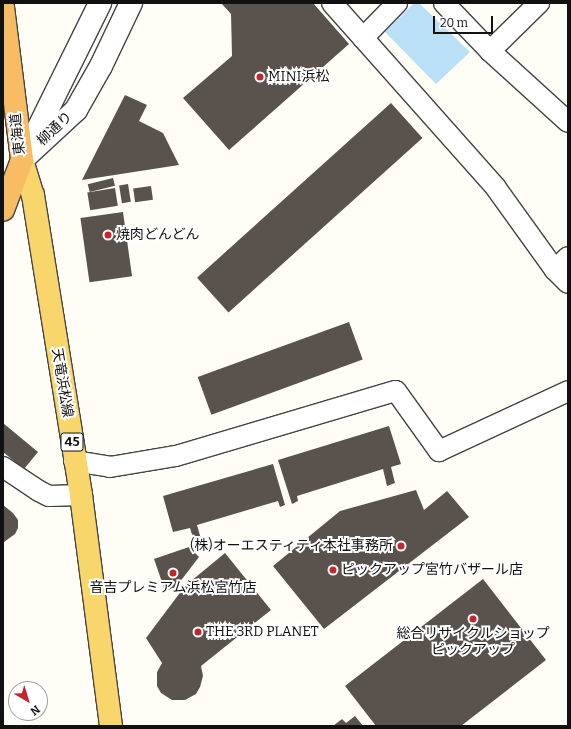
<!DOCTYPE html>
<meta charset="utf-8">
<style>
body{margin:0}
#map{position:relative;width:571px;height:729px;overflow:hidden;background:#fffdf5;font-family:Bitter,"Noto Sans JP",serif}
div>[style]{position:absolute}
.water>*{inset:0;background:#b9e0f7}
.building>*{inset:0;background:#5a524d;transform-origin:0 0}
.roads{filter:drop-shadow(1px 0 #444) drop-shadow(-1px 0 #444) drop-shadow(0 1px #444) drop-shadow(0 -1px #444)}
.minor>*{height:20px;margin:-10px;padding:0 10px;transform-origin:10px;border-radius:10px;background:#fff}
.tertiary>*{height:22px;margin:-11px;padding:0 11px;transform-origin:11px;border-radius:11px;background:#fff}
.primary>*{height:22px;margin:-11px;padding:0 11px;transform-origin:11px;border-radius:11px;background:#f9d66b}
.trunk>*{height:22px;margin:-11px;padding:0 11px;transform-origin:11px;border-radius:11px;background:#f7bc64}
.dots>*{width:11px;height:11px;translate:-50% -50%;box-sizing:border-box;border:2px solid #fff;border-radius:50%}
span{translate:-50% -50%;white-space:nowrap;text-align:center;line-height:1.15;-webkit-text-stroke:4px #fff;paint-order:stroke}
.shield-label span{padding:1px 3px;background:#fff;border:1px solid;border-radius:3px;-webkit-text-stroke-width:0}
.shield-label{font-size:13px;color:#111;font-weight:700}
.poi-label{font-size:14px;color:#111}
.left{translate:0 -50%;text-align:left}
.right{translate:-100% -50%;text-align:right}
.street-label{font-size:14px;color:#111}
.frame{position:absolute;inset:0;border:4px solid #111;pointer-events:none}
.north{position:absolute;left:8px;top:681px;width:40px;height:40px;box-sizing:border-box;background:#fff;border:1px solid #a0a0a0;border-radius:50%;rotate:142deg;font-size:11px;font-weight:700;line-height:16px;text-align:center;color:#111}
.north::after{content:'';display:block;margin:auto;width:14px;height:18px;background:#c4262e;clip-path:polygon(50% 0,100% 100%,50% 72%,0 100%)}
.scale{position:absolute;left:433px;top:16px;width:60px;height:18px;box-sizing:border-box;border:2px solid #111;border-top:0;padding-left:5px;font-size:12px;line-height:14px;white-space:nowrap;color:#111;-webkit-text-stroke:3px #fff;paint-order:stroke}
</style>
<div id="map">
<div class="water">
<i style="clip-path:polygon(414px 3px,419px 3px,470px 52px,436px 84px,385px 32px)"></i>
</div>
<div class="building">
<i style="clip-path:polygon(221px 3px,313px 3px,349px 44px,229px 150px,183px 98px,232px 56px,231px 14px)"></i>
<i style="clip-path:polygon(125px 95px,147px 105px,139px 121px,163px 133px,179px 165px,82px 180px)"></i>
<i style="left:391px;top:103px;width:47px;height:261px;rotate:48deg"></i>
<i style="left:113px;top:178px;width:8px;height:26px;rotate:76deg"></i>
<i style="left:128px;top:184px;width:18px;height:9px;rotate:81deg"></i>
<i style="left:151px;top:186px;width:14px;height:18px;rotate:82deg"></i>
<i style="left:115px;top:188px;width:18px;height:28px;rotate:81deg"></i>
<i style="left:123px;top:212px;width:65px;height:43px;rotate:82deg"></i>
<i style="left:349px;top:322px;width:40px;height:161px;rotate:70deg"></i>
<i style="clip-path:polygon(3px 423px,38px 452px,24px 469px,3px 452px)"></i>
<i style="clip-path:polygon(389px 426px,401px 464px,391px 467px,395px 483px,387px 486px,383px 469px,297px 496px,298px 501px,292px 504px,278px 460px)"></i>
<i style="clip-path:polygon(273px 464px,285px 505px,280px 507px,278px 501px,197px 525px,201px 539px,194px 541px,190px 528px,173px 532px,163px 496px)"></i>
<i style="clip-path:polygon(416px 490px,424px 510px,447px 491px,469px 517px,324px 629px,273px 566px,340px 511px)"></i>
<i style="clip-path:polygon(3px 505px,13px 513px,18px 520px,18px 528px,15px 534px,4px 542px)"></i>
<i style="clip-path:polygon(189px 547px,199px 557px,176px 587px,165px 591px,154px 559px)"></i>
<i style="clip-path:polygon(225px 553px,271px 610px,201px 666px,203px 676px,200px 687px,196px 694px,185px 700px,172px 700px,161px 693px,157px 686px,157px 672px,162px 663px,146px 638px,185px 586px)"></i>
<i style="clip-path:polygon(483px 579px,546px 660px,461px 726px,376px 726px,345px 686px)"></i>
<i style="clip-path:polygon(355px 716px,363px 726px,333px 726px,342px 719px,346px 723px)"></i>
</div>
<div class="roads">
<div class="minor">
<i style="left:332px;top:3px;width:247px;rotate:48.4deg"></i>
<i style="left:496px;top:188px;width:101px;rotate:54.3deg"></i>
<i style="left:555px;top:270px;width:18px;rotate:45deg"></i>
<i style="left:444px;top:3px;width:66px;rotate:46.2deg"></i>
<i style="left:490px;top:51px;width:105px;rotate:42.3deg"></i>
<i style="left:363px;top:38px;width:49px;rotate:-45.8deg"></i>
<i style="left:490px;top:51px;width:69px;rotate:-44.4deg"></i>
<i style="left:555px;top:270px;width:18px;rotate:-45deg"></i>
<i style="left:74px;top:461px;width:36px;rotate:9deg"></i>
<i style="left:110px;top:467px;width:67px;rotate:-9.5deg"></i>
<i style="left:176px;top:456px;width:229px;rotate:-16.5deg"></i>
<i style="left:396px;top:391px;width:74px;rotate:54.4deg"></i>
<i style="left:439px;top:451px;width:142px;rotate:-24.9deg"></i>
<i style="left:3px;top:467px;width:43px;rotate:33.7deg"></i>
<i style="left:39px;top:491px;width:11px;rotate:27deg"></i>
<i style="left:49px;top:496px;width:32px;rotate:-2deg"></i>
</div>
<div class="tertiary">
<i style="left:28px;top:149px;width:163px;rotate:-63.7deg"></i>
<i style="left:22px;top:160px;width:74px;rotate:-42.8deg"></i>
<i style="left:76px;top:110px;width:51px;rotate:-60.4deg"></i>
<i style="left:101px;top:66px;width:70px;rotate:-64.5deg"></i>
</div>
<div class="primary">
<i style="left:22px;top:160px;width:37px;rotate:73deg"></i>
<i style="left:33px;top:195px;width:304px;rotate:80.9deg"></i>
<i style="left:81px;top:495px;width:233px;rotate:82.6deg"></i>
</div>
<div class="trunk">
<i style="left:3px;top:7px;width:154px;rotate:82.9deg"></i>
<i style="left:22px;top:160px;width:53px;rotate:110.8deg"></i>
</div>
</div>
<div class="dots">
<i style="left:260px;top:77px;background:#c4262e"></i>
<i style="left:108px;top:235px;background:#c4262e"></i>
<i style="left:401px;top:546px;background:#c4262e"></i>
<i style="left:333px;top:570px;background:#c4262e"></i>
<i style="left:173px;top:573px;background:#c4262e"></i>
<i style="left:473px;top:619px;background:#c4262e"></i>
<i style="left:198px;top:632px;background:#c4262e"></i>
</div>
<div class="shield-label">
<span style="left:72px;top:442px">45</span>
</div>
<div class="poi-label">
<span class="left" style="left:268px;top:77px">MINI浜松</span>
<span class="left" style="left:116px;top:235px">焼肉どんどん</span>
<span class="right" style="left:393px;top:546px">(株)オーエスティティ本社事務所</span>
<span class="left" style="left:341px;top:570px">ピックアップ宮竹バザール店</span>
<span style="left:173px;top:588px">音吉プレミアム浜松宮竹店</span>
<span class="left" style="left:206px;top:632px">THE 3RD PLANET</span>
<span style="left:473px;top:642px">総合リサイクルショップ<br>ピックアップ</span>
</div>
<div class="street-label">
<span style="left:55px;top:129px;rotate:-43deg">柳通り</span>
<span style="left:18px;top:134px;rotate:-96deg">東海道</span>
<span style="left:62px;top:383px;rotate:81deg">天竜浜松線</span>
</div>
<div class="frame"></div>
<div class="north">N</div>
<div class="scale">20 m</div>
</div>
